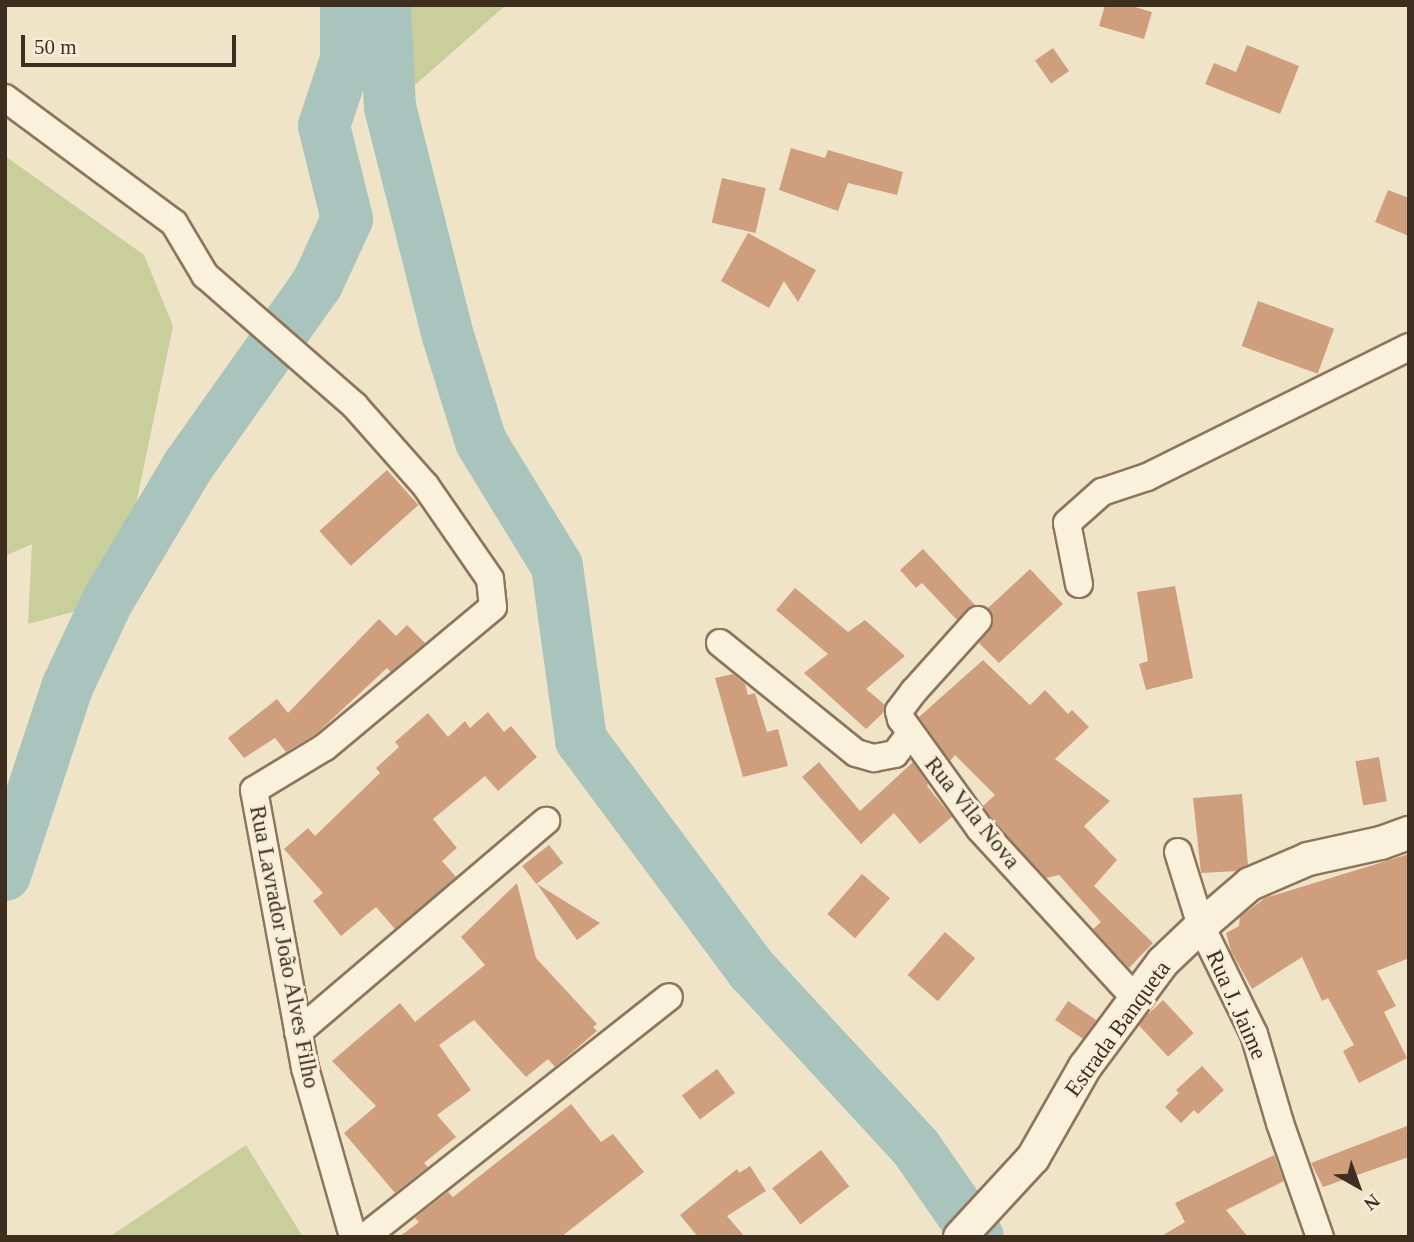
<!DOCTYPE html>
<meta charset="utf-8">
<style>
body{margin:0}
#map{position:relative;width:1414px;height:1242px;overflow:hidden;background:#f0e4c8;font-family:"Times New Roman",serif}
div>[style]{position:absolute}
.green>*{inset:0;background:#c9cf9b}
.river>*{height:52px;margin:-26px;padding:0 26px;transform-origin:26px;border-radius:26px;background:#a9c4bc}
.building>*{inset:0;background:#cf9f7d;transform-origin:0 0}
.roads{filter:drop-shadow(2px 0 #8d765c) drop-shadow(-2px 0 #8d765c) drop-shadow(0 2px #8d765c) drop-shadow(0 -2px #8d765c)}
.minor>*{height:26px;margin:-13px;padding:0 13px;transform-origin:13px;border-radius:13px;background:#faf1dc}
.tertiary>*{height:32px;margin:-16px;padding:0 16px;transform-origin:16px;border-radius:16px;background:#faf1dc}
span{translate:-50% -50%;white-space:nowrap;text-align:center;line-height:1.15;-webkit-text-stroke:6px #f7eed8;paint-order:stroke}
.street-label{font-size:23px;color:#3d2e20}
.frame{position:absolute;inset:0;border:7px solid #3d2e20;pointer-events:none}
.north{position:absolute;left:1323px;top:1151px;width:70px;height:70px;-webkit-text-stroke:5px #f7eed8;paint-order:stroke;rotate:140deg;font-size:19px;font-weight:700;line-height:28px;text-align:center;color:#3d2e20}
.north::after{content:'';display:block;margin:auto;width:24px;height:32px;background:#3d2e20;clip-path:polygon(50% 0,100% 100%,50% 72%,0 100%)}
.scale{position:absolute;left:21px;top:35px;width:215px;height:32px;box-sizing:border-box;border:4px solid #3d2e20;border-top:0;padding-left:9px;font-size:21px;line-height:24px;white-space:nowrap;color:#3d2e20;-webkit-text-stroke:5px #f7eed8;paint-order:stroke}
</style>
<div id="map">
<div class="green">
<i style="clip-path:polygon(385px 5px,506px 5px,390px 107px)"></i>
<i style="clip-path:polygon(5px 156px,144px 255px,173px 326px,125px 558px,99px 605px,28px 624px,32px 544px,5px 556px)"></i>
<i style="clip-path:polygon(246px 1145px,303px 1237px,109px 1237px)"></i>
</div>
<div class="river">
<i style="left:385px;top:5px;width:102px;rotate:87.2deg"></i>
<i style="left:390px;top:107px;width:236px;rotate:75.8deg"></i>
<i style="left:448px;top:336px;width:111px;rotate:72.7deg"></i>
<i style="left:481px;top:442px;width:145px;rotate:58.5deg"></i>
<i style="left:557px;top:566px;width:176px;rotate:82.1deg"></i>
<i style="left:581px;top:740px;width:287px;rotate:53.4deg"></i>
<i style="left:752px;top:970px;width:242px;rotate:47.3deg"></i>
<i style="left:916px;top:1148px;width:108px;rotate:55.1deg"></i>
<i style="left:5px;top:875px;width:200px;rotate:-71.7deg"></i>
<i style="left:68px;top:685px;width:92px;rotate:-64.8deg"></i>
<i style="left:107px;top:602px;width:158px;rotate:-59.2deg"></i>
<i style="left:188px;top:466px;width:223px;rotate:-54.7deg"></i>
<i style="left:317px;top:284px;width:72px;rotate:-65.2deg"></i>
<i style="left:347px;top:219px;width:96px;rotate:-103.9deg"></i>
<i style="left:324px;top:126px;width:71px;rotate:-71.8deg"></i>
<i style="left:346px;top:59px;width:54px;rotate:-90deg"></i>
</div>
<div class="building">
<i style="clip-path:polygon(1105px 5px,1128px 5px,1152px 12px,1144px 39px,1099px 26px)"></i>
<i style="clip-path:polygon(1247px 45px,1299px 66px,1280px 114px,1205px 84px,1214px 63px,1236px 72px)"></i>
<i style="left:1053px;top:48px;width:28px;height:22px;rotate:55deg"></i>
<i style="clip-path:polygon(791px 148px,825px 158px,828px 150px,903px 172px,897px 195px,848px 183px,838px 211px,779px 190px)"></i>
<i style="left:722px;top:178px;width:45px;height:46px;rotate:13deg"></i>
<i style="clip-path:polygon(1388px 190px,1409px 198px,1409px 236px,1375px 222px)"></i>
<i style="clip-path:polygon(748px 233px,816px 270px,798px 302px,784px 281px,769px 308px,721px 281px)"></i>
<i style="left:1258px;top:301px;width:81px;height:48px;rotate:20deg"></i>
<i style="left:387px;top:470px;width:47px;height:91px;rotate:48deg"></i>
<i style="clip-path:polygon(923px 549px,975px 605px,957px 620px,922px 583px,916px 588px,900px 570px)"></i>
<i style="clip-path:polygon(1030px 569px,1063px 604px,999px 663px,979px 643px,993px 624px,988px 608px)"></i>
<i style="clip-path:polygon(1175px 586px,1193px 678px,1146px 690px,1139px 664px,1148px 661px,1137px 592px)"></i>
<i style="clip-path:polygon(795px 588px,848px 632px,865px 620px,905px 656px,866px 689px,885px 705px,884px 712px,866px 729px,804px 673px,828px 654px,776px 610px)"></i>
<i style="clip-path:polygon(379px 619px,396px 636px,407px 625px,425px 643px,391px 672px,387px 668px,316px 734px,286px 752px,275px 738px,244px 758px,228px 738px,277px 699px,288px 713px)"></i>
<i style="clip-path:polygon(983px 660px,1030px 705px,1045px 690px,1068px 714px,1072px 710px,1089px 727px,1055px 759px,1110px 801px,1084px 826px,1117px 860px,1094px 886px,1153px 943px,1129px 968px,1093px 929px,1101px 922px,1059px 875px,1046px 878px,992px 819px,983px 806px,995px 795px,955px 755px,950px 761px,919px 717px)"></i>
<i style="clip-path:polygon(733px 674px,745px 684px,748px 695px,755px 693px,767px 732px,778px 729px,788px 766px,743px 777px,715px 678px)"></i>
<i style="clip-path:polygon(488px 712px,504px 732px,511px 726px,537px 757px,498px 791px,485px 776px,433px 819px,457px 848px,442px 861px,456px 877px,395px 929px,376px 907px,341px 936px,313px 901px,323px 893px,284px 849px,308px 828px,315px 836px,380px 773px,376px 768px,399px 747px,395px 742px,428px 713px,448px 737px,465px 721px,470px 728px)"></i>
<i style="left:1379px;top:757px;width:45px;height:24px;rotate:80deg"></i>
<i style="clip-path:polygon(819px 762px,860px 811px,913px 762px,928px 784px,927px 786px,952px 817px,920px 844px,894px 813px,861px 844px,802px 777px)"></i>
<i style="clip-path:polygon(1242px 794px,1248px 865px,1238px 871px,1201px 873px,1193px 798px)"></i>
<i style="left:549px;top:845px;width:23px;height:34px;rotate:52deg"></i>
<i style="clip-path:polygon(1409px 854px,1409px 958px,1377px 971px,1396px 1006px,1384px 1012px,1407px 1058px,1359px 1083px,1343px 1051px,1354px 1045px,1328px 998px,1322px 1001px,1302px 957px,1252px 989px,1231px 951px,1226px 933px,1239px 926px,1240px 917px,1265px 898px)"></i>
<i style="left:862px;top:874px;width:37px;height:53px;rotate:41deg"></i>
<i style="clip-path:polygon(517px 883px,536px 958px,597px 1024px,593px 1027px,597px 1031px,555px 1067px,548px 1059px,526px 1077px,474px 1020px,439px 1045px,471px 1090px,437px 1115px,456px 1137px,424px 1163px,428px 1167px,395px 1193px,344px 1133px,376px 1106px,332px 1061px,400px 1003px,415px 1022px,485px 965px,461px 937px)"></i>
<i style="clip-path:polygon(537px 884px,600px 923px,577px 940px)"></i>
<i style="left:945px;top:932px;width:40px;height:57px;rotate:41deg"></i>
<i style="left:1163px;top:1000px;width:45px;height:35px;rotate:47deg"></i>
<i style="left:1068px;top:1001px;width:34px;height:23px;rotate:34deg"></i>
<i style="clip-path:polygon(1202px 1066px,1224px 1090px,1198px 1114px,1194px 1110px,1181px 1123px,1165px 1107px,1179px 1093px,1176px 1090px)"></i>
<i style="left:717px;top:1069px;width:30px;height:44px;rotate:53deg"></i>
<i style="clip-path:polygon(571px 1104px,601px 1142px,613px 1134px,644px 1172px,561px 1237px,399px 1237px,419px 1222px,415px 1218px,448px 1192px,453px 1197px)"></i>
<i style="clip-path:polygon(1407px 1126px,1409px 1157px,1323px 1187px,1311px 1163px)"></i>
<i style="left:821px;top:1150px;width:46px;height:62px;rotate:52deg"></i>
<i style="clip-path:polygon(1274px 1155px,1284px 1181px,1226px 1210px,1248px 1237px,1160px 1237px,1185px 1222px,1175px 1203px)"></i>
<i style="clip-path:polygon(750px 1166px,766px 1191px,727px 1216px,745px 1237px,698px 1237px,680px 1215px,737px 1169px,739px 1173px)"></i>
</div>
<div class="roads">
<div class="minor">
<i style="left:5px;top:98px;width:210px;rotate:36.5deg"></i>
<i style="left:174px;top:223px;width:61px;rotate:59.2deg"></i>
<i style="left:205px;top:275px;width:199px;rotate:41.1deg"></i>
<i style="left:355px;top:406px;width:106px;rotate:48.5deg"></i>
<i style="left:425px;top:485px;width:114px;rotate:55.3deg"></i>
<i style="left:490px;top:579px;width:28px;rotate:84deg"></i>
<i style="left:493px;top:607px;width:219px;rotate:140.2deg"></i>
<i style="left:325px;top:747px;width:83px;rotate:148.8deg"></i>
<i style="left:254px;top:790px;width:283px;rotate:79.6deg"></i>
<i style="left:305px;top:1068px;width:176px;rotate:74.1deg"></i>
<i style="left:1079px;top:584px;width:62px;rotate:-101.1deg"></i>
<i style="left:1067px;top:523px;width:47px;rotate:-41.5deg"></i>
<i style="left:1102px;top:492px;width:47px;rotate:-18.4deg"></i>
<i style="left:1147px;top:477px;width:292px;rotate:-26.4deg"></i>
<i style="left:978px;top:620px;width:96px;rotate:132deg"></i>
<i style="left:914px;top:691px;width:25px;rotate:127deg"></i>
<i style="left:899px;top:711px;width:8px;rotate:76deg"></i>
<i style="left:901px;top:719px;width:135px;rotate:54.3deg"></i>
<i style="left:980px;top:829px;width:229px;rotate:47.5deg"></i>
<i style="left:720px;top:643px;width:175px;rotate:39deg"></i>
<i style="left:856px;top:753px;width:19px;rotate:16deg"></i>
<i style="left:874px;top:758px;width:21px;rotate:-11deg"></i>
<i style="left:895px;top:754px;width:25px;rotate:-53deg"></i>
<i style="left:1178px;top:852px;width:77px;rotate:72.7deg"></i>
<i style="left:1201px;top:926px;width:120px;rotate:63.9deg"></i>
<i style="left:1254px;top:1034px;width:93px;rotate:73.7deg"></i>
<i style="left:1280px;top:1123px;width:121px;rotate:70.7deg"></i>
<i style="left:298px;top:1032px;width:326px;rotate:-40.4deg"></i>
<i style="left:365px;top:1237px;width:387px;rotate:-38.3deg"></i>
</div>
<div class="tertiary">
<i style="left:960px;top:1237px;width:108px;rotate:-47.3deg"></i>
<i style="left:1033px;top:1158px;width:105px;rotate:-60.3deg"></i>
<i style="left:1085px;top:1067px;width:131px;rotate:-53.4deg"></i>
<i style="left:1163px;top:962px;width:52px;rotate:-43.5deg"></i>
<i style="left:1201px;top:926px;width:65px;rotate:-40.6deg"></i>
<i style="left:1250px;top:884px;width:63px;rotate:-23.3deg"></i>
<i style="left:1308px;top:859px;width:75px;rotate:-12.4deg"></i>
<i style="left:1381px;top:843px;width:30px;rotate:-20deg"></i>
</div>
</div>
<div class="street-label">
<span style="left:972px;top:813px;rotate:51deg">Rua Vila Nova</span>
<span style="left:284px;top:947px;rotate:79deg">Rua Lavrador João Alves Filho</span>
<span style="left:1236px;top:1005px;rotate:66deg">Rua J. Jaime</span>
<span style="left:1118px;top:1029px;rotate:-54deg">Estrada Banqueta</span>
</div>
<div class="frame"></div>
<div class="north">N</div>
<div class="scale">50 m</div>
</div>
